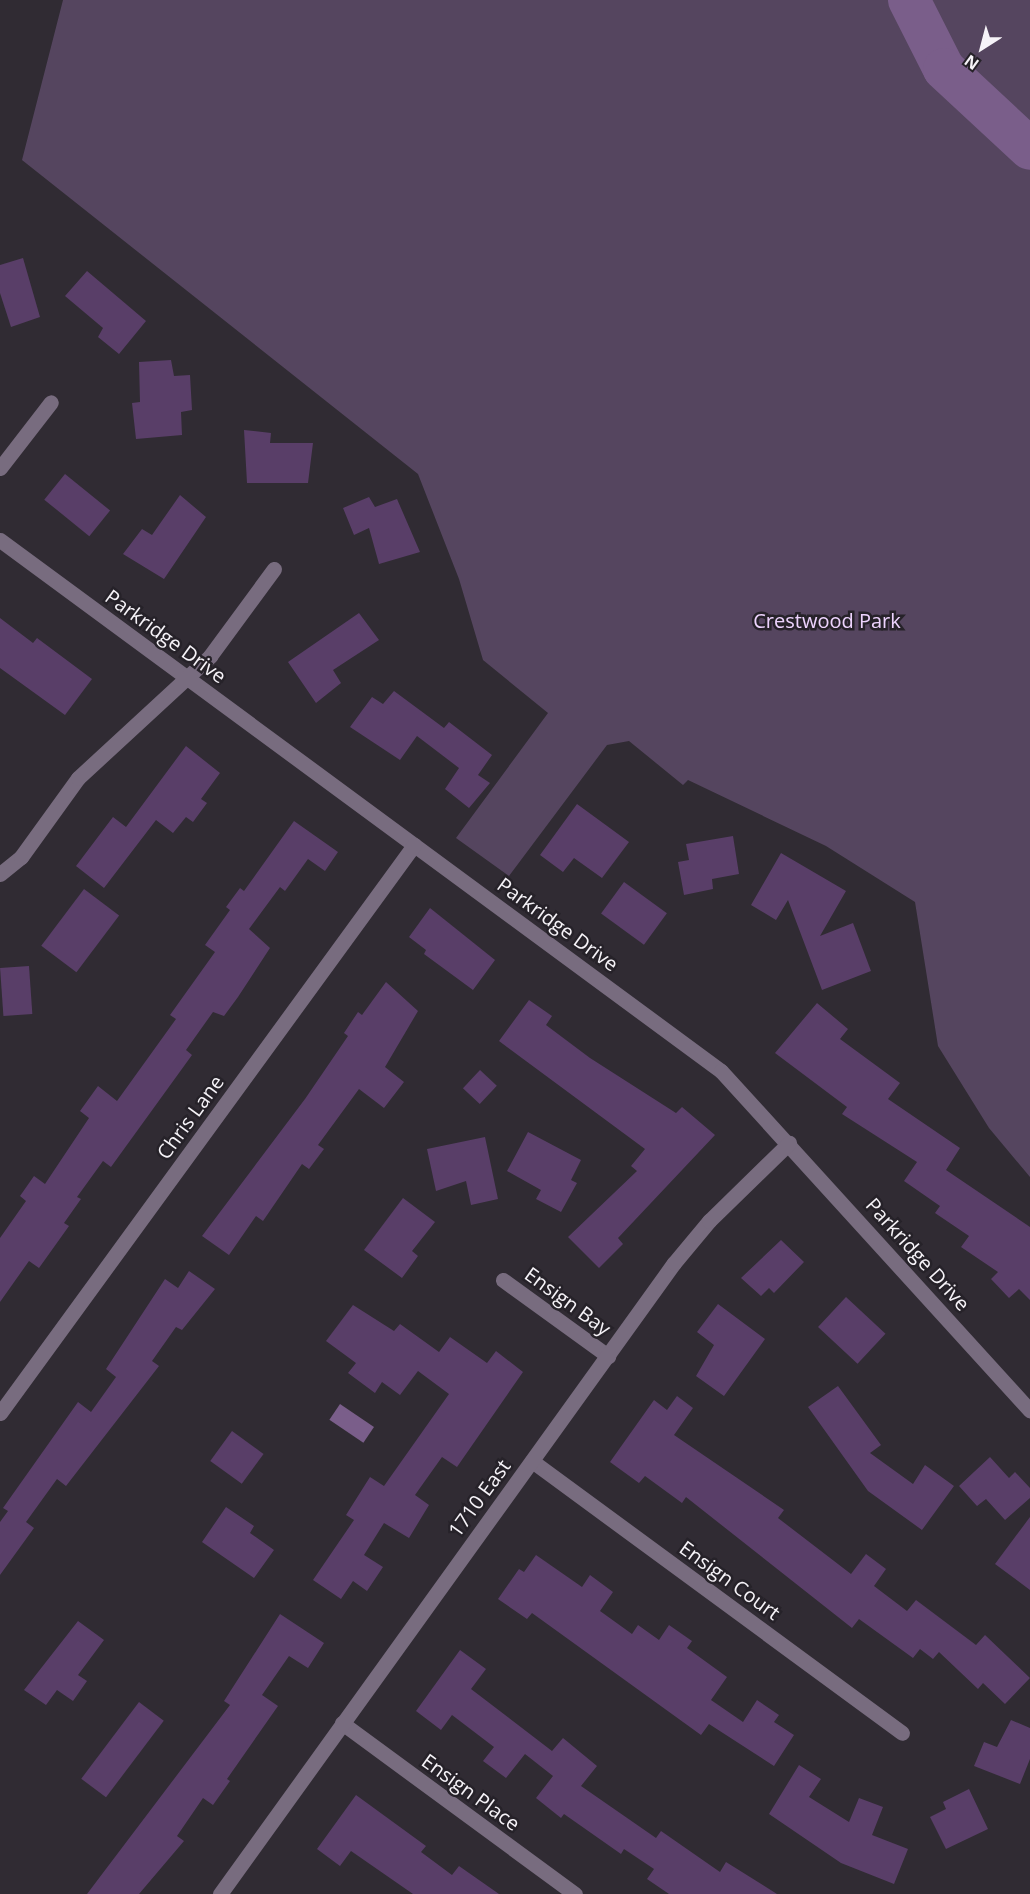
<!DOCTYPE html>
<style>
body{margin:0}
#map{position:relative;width:1030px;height:1894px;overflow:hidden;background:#302b33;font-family:"Open Sans",sans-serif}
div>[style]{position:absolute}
.green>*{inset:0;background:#55455f}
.water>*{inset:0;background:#7a5e8a;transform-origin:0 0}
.river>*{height:42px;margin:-21px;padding:0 21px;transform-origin:21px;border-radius:21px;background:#7a5e8a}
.building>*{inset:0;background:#593e68;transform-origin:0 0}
.minor>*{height:15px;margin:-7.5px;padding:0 7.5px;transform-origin:7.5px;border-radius:7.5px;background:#786c7f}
span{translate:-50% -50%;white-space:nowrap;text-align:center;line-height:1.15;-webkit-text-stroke:5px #262229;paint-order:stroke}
.park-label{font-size:20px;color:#edd3fd}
.street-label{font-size:20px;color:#f6f3f8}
.north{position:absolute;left:952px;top:18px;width:60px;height:60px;-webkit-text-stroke:4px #262229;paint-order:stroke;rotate:216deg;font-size:16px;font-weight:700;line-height:24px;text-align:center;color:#f6f3f8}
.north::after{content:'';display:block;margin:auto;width:21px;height:27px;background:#f6f3f8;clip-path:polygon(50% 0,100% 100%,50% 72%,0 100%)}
</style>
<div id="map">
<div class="green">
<i style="clip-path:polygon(63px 0,1030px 0,1030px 1177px,989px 1128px,938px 1046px,915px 902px,826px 846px,688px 780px,683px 785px,629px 741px,607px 745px,509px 876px,456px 838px,548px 713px,483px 660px,459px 579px,418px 474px,22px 160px)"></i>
</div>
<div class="water">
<i style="left:340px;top:1404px;width:41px;height:19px;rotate:34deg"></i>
</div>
<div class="river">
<i style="left:909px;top:0;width:77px;rotate:63.1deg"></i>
<i style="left:944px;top:69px;width:117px;rotate:42.9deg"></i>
</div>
<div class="building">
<i style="clip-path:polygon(23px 258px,40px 317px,11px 327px,0 293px,0 265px)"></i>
<i style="clip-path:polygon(87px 271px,146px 321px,119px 354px,98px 337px,103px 328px,65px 296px)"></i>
<i style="clip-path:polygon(171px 360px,174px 376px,190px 375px,192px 410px,181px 412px,182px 435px,136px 439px,132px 403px,140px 402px,139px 362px)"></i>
<i style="clip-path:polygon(244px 430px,271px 433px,270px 443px,313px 443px,308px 483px,247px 483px)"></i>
<i style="left:65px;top:474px;width:58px;height:33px;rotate:39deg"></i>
<i style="clip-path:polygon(180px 495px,206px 517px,164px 579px,123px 554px,142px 529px,152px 535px)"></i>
<i style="clip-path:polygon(369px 497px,375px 507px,397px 499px,420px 552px,379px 564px,369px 528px,354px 535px,343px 508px)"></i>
<i style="clip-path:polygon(359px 613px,379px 640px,333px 670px,341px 683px,316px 703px,288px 662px)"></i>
<i style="clip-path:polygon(0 618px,33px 643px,37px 638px,92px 679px,65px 715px,0 668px)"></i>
<i style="clip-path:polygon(394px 691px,444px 728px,449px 722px,492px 755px,478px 775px,490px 783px,469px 808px,445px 789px,459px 768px,417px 736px,400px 760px,350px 727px,372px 697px,383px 704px)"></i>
<i style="clip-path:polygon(186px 746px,220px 773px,201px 799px,207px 803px,193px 822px,186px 817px,173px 833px,156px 820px,104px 888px,76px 866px,113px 817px,126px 827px)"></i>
<i style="clip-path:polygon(577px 804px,629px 842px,602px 878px,574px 858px,563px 872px,540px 855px)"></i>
<i style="clip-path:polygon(294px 821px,338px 852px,325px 871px,308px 859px,285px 891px,280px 887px,249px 929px,270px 948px,238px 997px,224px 1016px,213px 1012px,186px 1050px,192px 1055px,111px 1167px,103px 1161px,77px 1197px,81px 1199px,64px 1223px,69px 1226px,39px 1268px,29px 1261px,0 1302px,0 1238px,26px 1201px,20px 1196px,34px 1176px,45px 1184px,89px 1118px,80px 1111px,98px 1086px,117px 1101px,176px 1019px,170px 1015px,215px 952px,205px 945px,230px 910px,226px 907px,240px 888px,244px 891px)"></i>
<i style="clip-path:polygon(733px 836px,739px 874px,712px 879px,713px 889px,684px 895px,678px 862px,689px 860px,686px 844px)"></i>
<i style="clip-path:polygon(781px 853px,846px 891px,820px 936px,853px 923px,871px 971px,822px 990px,788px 900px,776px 920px,751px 905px)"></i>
<i style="left:624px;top:882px;width:53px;height:39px;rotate:36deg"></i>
<i style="left:84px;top:889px;width:44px;height:71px;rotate:37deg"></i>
<i style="clip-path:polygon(430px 908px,495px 960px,473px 990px,424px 954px,426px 950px,409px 937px)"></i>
<i style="left:29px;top:966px;width:48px;height:29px;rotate:86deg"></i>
<i style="clip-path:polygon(386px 982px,418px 1011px,385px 1067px,404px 1082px,384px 1108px,359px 1089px,318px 1145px,324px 1149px,309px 1169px,302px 1164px,263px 1221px,256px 1216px,229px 1255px,202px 1236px,305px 1099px,348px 1036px,344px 1033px,358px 1012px,362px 1015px)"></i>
<i style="clip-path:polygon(529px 1000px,552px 1016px,546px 1025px,590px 1058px,676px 1113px,682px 1107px,715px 1135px,618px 1238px,623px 1244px,599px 1268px,568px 1237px,637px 1171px,631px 1166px,645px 1149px,499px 1041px)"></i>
<i style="clip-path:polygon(817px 1003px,848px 1029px,840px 1039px,900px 1083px,888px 1099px,960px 1148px,946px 1170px,1030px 1227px,1030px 1300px,1019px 1289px,1009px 1298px,991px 1279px,998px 1272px,961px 1247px,969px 1236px,935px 1213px,940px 1206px,904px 1181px,917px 1162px,842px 1114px,847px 1107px,775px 1053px)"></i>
<i style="left:480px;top:1070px;width:23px;height:25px;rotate:43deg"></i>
<i style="clip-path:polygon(528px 1132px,581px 1160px,571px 1180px,577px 1183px,561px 1212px,536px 1199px,541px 1190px,507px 1171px)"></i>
<i style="clip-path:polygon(485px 1137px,498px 1199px,471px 1205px,466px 1181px,436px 1191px,427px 1149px)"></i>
<i style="clip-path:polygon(403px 1198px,435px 1222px,412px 1251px,418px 1256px,402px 1278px,364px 1250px)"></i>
<i style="clip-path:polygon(781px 1240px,804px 1262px,774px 1293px,769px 1288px,761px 1296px,741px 1278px)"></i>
<i style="clip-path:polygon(189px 1271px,215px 1289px,182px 1330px,176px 1327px,152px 1361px,159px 1366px,66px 1486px,57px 1479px,26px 1522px,34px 1528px,0 1575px,0 1522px,8px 1511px,3px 1508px,78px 1402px,91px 1412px,116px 1377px,106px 1369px,165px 1279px,178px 1288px)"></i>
<i style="left:846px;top:1297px;width:54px;height:41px;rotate:43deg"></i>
<i style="clip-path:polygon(718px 1304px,765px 1339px,724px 1396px,696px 1376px,714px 1345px,697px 1332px)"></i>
<i style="clip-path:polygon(353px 1305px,394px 1331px,400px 1324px,439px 1352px,450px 1337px,487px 1363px,496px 1351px,523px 1372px,457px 1467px,442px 1457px,415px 1495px,429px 1505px,409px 1538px,384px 1523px,364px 1555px,383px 1567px,367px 1591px,353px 1581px,341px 1599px,313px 1580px,354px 1520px,346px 1515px,370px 1477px,384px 1486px,449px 1394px,418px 1371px,400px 1395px,382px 1382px,375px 1393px,348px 1373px,356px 1363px,326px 1341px)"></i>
<i style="clip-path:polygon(838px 1386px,881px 1445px,870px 1453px,913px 1484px,925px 1465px,954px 1486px,922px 1530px,868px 1491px,808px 1407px)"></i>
<i style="clip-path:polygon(677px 1396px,693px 1408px,674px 1435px,784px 1510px,778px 1518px,851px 1574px,866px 1554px,886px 1569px,874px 1586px,907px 1611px,916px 1600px,976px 1645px,985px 1635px,1030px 1678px,1005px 1704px,983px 1683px,978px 1689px,939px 1652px,933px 1659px,920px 1649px,913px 1658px,859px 1619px,852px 1628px,686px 1497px,682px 1503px,645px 1476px,639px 1483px,610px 1462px,654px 1400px,667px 1410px)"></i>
<i style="left:232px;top:1431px;width:39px;height:37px;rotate:36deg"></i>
<i style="clip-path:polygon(990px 1457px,1009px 1478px,1015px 1472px,1030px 1488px,1030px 1498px,1005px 1520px,986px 1499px,977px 1506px,959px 1486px)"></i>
<i style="clip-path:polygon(226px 1507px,254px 1526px,250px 1533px,274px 1550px,254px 1578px,202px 1542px)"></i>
<i style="clip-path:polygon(1030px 1517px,1030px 1590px,995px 1564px)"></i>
<i style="clip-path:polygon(536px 1555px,582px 1587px,590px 1575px,613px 1592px,600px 1611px,632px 1634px,638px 1625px,659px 1640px,669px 1625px,692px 1641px,687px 1648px,727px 1677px,711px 1700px,743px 1722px,757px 1700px,779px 1715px,774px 1722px,794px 1735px,774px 1766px,709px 1724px,701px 1735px,532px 1613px,527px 1619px,498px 1599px,519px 1569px,524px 1572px)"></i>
<i style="clip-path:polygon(280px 1614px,324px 1643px,308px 1668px,289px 1656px,262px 1695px,278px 1706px,227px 1779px,230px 1781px,213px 1805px,203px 1798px,177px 1836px,184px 1841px,139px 1894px,87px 1894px,230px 1705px,224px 1701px)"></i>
<i style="clip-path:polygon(78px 1621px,104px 1640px,78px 1675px,87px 1681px,73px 1701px,57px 1690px,46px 1705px,24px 1690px)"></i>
<i style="clip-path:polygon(460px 1650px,486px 1669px,471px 1689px,552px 1751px,563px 1738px,597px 1766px,581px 1786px,656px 1838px,661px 1831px,720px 1872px,726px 1862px,777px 1894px,669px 1894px,647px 1879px,654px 1869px,624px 1849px,621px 1854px,564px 1814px,561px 1818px,536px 1798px,553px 1776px,525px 1754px,506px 1778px,483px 1761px,494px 1747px,452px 1715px,441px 1730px,416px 1711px)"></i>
<i style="left:139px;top:1702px;width:31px;height:96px;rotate:37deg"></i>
<i style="clip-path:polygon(1011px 1720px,1030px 1728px,1030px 1759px,1020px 1784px,974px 1766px,984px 1742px,997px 1747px)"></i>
<i style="clip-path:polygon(799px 1765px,821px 1779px,809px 1797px,849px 1822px,859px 1798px,883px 1807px,872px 1835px,908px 1849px,894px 1884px,841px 1863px,769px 1814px)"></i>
<i style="clip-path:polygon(969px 1789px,988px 1829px,946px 1849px,930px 1817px,946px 1809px,943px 1802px)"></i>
<i style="clip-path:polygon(356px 1795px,426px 1846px,421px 1852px,452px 1875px,459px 1866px,499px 1894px,413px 1894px,351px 1851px,340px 1866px,317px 1849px)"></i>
</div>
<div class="minor">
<i style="left:0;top:468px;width:83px;rotate:-52.3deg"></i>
<i style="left:0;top:540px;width:895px;rotate:36.37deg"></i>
<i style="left:721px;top:1071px;width:459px;rotate:47.7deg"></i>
<i style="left:0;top:874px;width:27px;rotate:-39deg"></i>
<i style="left:21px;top:857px;width:97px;rotate:-54.2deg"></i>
<i style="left:78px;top:778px;width:180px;rotate:-42.7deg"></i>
<i style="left:210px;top:656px;width:108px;rotate:-53.7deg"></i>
<i style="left:503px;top:1280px;width:130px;rotate:35.9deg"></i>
<i style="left:0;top:1413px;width:703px;rotate:-53.91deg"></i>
<i style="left:532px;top:1461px;width:459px;rotate:36.3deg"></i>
<i style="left:342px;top:1723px;width:289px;rotate:36.3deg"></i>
<i style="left:220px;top:1894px;width:777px;rotate:-54.27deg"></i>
<i style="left:674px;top:1263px;width:55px;rotate:-50.2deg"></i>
<i style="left:709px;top:1221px;width:112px;rotate:-44.3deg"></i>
</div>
<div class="park-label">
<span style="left:827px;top:620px">Crestwood Park</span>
</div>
<div class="street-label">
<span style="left:166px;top:636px;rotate:36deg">Parkridge Drive</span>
<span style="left:558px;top:924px;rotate:36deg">Parkridge Drive</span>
<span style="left:190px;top:1117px;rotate:-54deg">Chris Lane</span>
<span style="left:918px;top:1254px;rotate:48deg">Parkridge Drive</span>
<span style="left:568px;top:1301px;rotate:36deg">Ensign Bay</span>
<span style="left:479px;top:1498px;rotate:-54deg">1710 East</span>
<span style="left:730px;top:1580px;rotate:36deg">Ensign Court</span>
<span style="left:471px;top:1792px;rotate:36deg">Ensign Place</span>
</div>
<div class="north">N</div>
</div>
